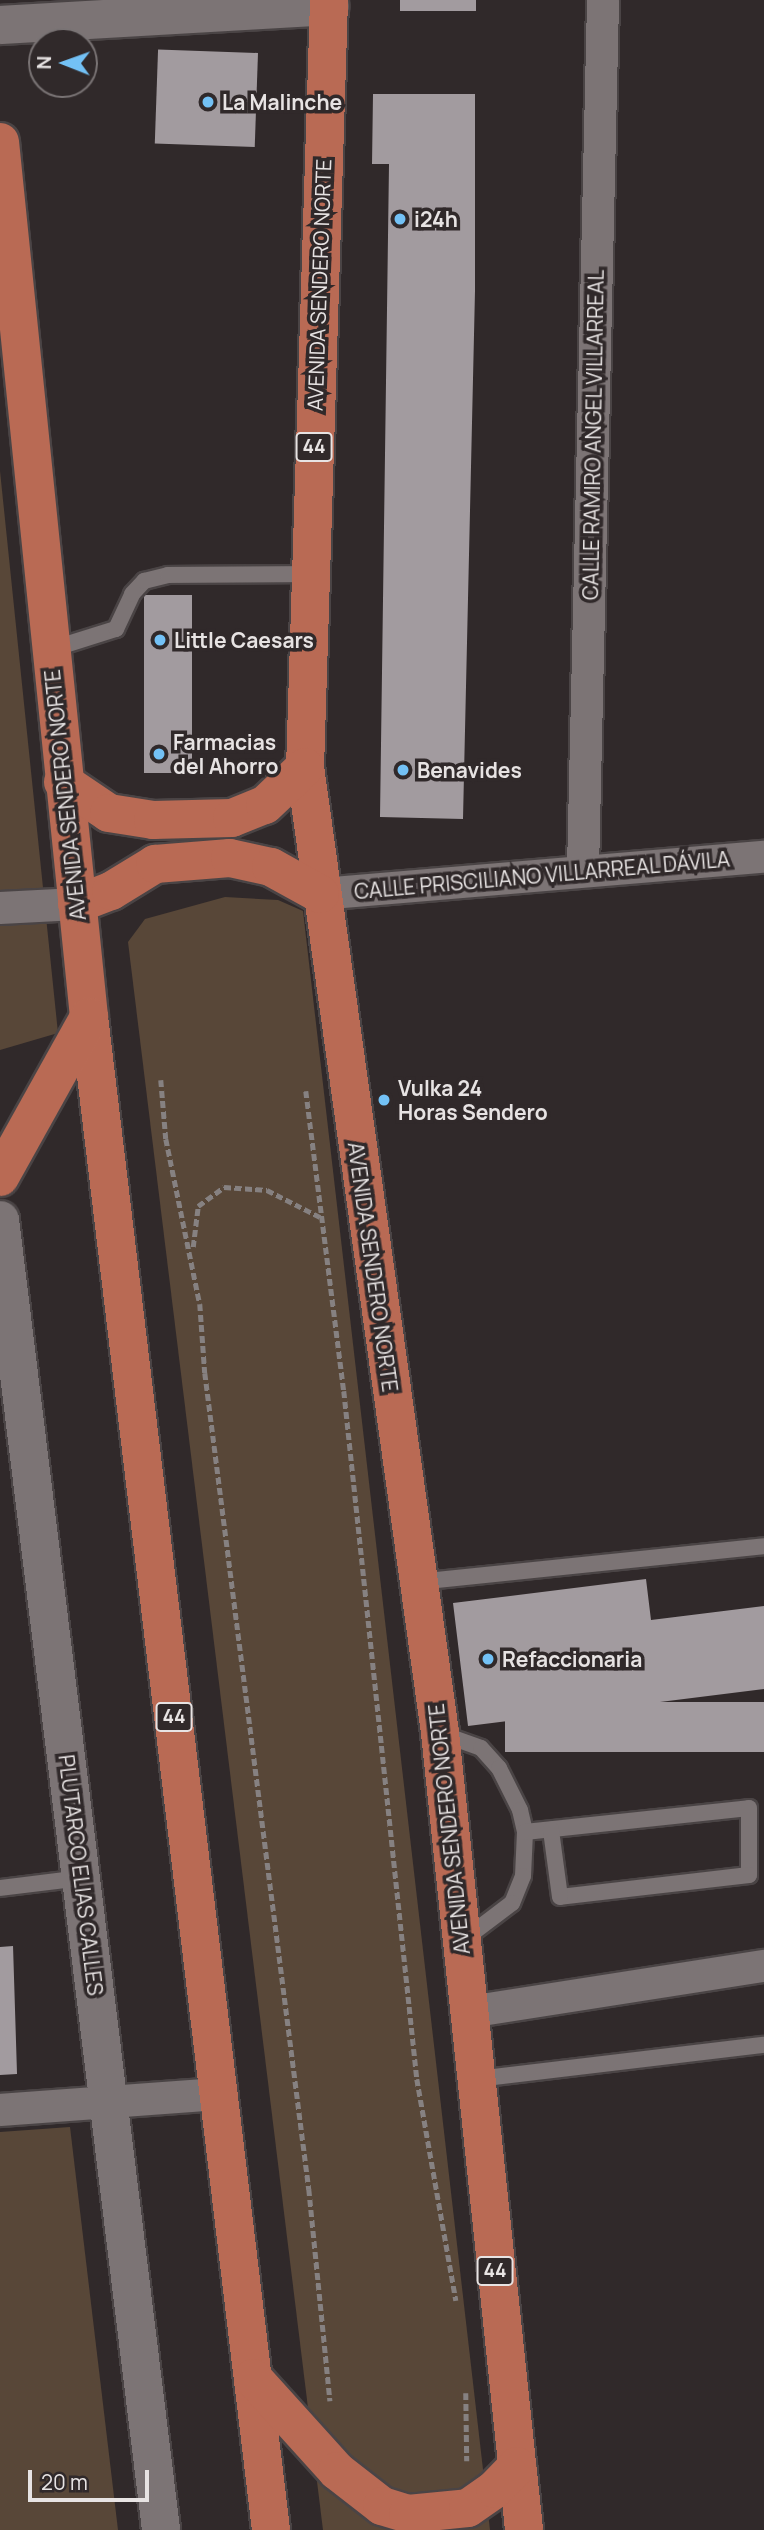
<!DOCTYPE html>
<meta charset="utf-8">
<style>
body{margin:0}
#map{position:relative;width:764px;height:2530px;overflow:hidden;background:#30292a;font-family:Manrope,sans-serif}
div>[style]{position:absolute}
.green>*{inset:0;background:#584738}
.building>*{inset:0;background:#a29b9f;transform-origin:0 0}
.path>*{height:4.5px;margin-top:-2.25px;transform-origin:0;background:repeating-linear-gradient(90deg,#868181 0 7px,transparent 0 10.5px)}
.roads{filter:drop-shadow(2px 0 #4a4445) drop-shadow(-2px 0 #4a4445) drop-shadow(0 2px #4a4445) drop-shadow(0 -2px #4a4445)}
.service>*{height:16px;margin:-8px;padding:0 8px;transform-origin:8px;border-radius:8px;background:#7c7475}
.minor>*{height:32px;margin:-16px;padding:0 16px;transform-origin:16px;border-radius:16px;background:#7c7475}
.tertiary>*{height:38px;margin:-19px;padding:0 19px;transform-origin:19px;border-radius:19px;background:#7c7475}
.primary>*{height:38px;margin:-19px;padding:0 19px;transform-origin:19px;border-radius:19px;background:#b96a54}
.dots>*{width:19px;height:19px;translate:-50% -50%;box-sizing:border-box;border:4px solid #30292a;border-radius:50%}
span{translate:-50% -50%;white-space:nowrap;text-align:center;line-height:1.15;-webkit-text-stroke:7px #30292a;paint-order:stroke}
.shield-label span{padding:2px 5px;background:#30292a;border:2px solid;border-radius:5px;-webkit-text-stroke-width:0}
.shield-label{font-size:19px;color:#e7e3e3;font-weight:700}
.poi-label{font-size:21px;color:#e7e3e3;font-weight:700}
.left{translate:0 -50%;text-align:left}
.street-label{font-size:21px;color:#e7e3e3}
.north{position:absolute;left:28px;top:28px;width:70px;height:70px;box-sizing:border-box;background:#30292a;border:2px solid #797374;border-radius:50%;rotate:271deg;font-size:19px;font-weight:700;line-height:28px;text-align:center;color:#e7e3e3}
.north::after{content:'';display:block;margin:auto;width:24px;height:32px;background:#73c1f5;clip-path:polygon(50% 0,100% 100%,50% 72%,0 100%)}
.scale{position:absolute;left:28px;top:2470px;width:121px;height:32px;box-sizing:border-box;border:4px solid #e7e3e3;border-top:0;padding-left:9px;font-size:21px;line-height:24px;white-space:nowrap;color:#e7e3e3;-webkit-text-stroke:5px #30292a;paint-order:stroke}
</style>
<div id="map">
<div class="green">
<i style="clip-path:polygon(0 471px,58px 1033px,0 1050px)"></i>
<i style="clip-path:polygon(225px 897px,278px 900px,303px 911px,490px 2530px,323px 2530px,128px 942px,145px 919px)"></i>
<i style="clip-path:polygon(70px 2127px,118px 2530px,0 2530px,0 2132px)"></i>
</div>
<div class="building">
<i style="left:400px;top:0;width:76px;height:11px"></i>
<i style="left:258px;top:53px;width:94px;height:100px;rotate:92deg"></i>
<i style="clip-path:polygon(373px 94px,475px 94px,475px 291px,463px 819px,380px 817px,389px 164px,372px 164px)"></i>
<i style="left:192px;top:595px;width:178px;height:48px;rotate:90deg"></i>
<i style="clip-path:polygon(646px 1579px,651px 1620px,764px 1606px,764px 1689px,468px 1726px,453px 1603px)"></i>
<i style="left:764px;top:1702px;width:50px;height:259px;rotate:90deg"></i>
<i style="clip-path:polygon(13px 1946px,17px 2074px,0 2075px,0 1947px)"></i>
</div>
<div class="path">
<i style="left:161px;top:1080px;width:59px;rotate:85.2deg"></i>
<i style="left:166px;top:1139px;width:168px;rotate:78.4deg"></i>
<i style="left:200px;top:1304px;width:69px;rotate:85.9deg"></i>
<i style="left:205px;top:1373px;width:823px;rotate:82.74deg"></i>
<i style="left:309px;top:2189px;width:213px;rotate:84.3deg"></i>
<i style="left:306px;top:1091px;width:302px;rotate:82.8deg"></i>
<i style="left:344px;top:1391px;width:692px;rotate:83.94deg"></i>
<i style="left:417px;top:2079px;width:225px;rotate:80deg"></i>
<i style="left:193px;top:1247px;width:41px;rotate:-83deg"></i>
<i style="left:198px;top:1206px;width:32px;rotate:-36deg"></i>
<i style="left:224px;top:1187px;width:43px;rotate:4deg"></i>
<i style="left:267px;top:1190px;width:62px;rotate:27deg"></i>
<i style="left:466px;top:2393px;width:68px;rotate:89.2deg"></i>
</div>
<div class="roads">
<div class="service">
<i style="left:52px;top:649px;width:67px;rotate:-17.4deg"></i>
<i style="left:116px;top:629px;width:38px;rotate:-65deg"></i>
<i style="left:132px;top:594px;width:18px;rotate:-47deg"></i>
<i style="left:144px;top:581px;width:25px;rotate:-14deg"></i>
<i style="left:168px;top:575px;width:143px;rotate:-0.4deg"></i>
<i style="left:418px;top:1582px;width:348px;rotate:-5.9deg"></i>
<i style="left:442px;top:1734px;width:41px;rotate:19.7deg"></i>
<i style="left:481px;top:1748px;width:27px;rotate:48deg"></i>
<i style="left:499px;top:1768px;width:47px;rotate:63.4deg"></i>
<i style="left:520px;top:1810px;width:23px;rotate:77deg"></i>
<i style="left:525px;top:1832px;width:44px;rotate:92.6deg"></i>
<i style="left:523px;top:1876px;width:29px;rotate:112deg"></i>
<i style="left:512px;top:1903px;width:61px;rotate:142.9deg"></i>
<i style="left:525px;top:1832px;width:225px;rotate:-6.1deg"></i>
<i style="left:749px;top:1808px;width:67px;rotate:90deg"></i>
<i style="left:749px;top:1875px;width:190px;rotate:173.4deg"></i>
<i style="left:560px;top:1897px;width:68px;rotate:-97.7deg"></i>
<i style="left:0;top:1888px;width:82px;rotate:-7deg"></i>
<i style="left:477px;top:2079px;width:289px;rotate:-6.8deg"></i>
</div>
<div class="minor">
<i style="left:583px;top:870px;width:870px;rotate:-88.68deg"></i>
<i style="left:320px;top:894px;width:446px;rotate:-4.8deg"></i>
<i style="left:0;top:908px;width:77px;rotate:-3deg"></i>
<i style="left:469px;top:2012px;width:299px;rotate:-8.9deg"></i>
<i style="left:0;top:2110px;width:220px;rotate:-4.2deg"></i>
</div>
<div class="tertiary">
<i style="left:0;top:25px;width:330px;rotate:-3.3deg"></i>
<i style="left:0;top:1220px;width:1320px;rotate:82.99deg"></i>
</div>
<div class="primary">
<i style="left:329px;top:0;width:767px;rotate:91.79deg"></i>
<i style="left:305px;top:767px;width:975px;rotate:82.04deg"></i>
<i style="left:440px;top:1733px;width:801px;rotate:83.98deg"></i>
<i style="left:0;top:142px;width:880px;rotate:84.19deg"></i>
<i style="left:89px;top:1017px;width:1524px;rotate:83.14deg"></i>
<i style="left:63px;top:782px;width:55px;rotate:34deg"></i>
<i style="left:109px;top:813px;width:45px;rotate:9deg"></i>
<i style="left:153px;top:820px;width:79px;rotate:-1.5deg"></i>
<i style="left:232px;top:818px;width:35px;rotate:-22deg"></i>
<i style="left:265px;top:805px;width:55px;rotate:-43.5deg"></i>
<i style="left:77px;top:904px;width:36px;rotate:-21deg"></i>
<i style="left:111px;top:891px;width:52px;rotate:-31.5deg"></i>
<i style="left:155px;top:864px;width:75px;rotate:-4.6deg"></i>
<i style="left:230px;top:858px;width:42px;rotate:12.4deg"></i>
<i style="left:271px;top:867px;width:56px;rotate:28.9deg"></i>
<i style="left:0;top:1177px;width:183px;rotate:-60.9deg"></i>
<i style="left:253px;top:2378px;width:125px;rotate:47.9deg"></i>
<i style="left:337px;top:2471px;width:57px;rotate:37.9deg"></i>
<i style="left:382px;top:2506px;width:27px;rotate:17deg"></i>
<i style="left:408px;top:2514px;width:60px;rotate:-5.7deg"></i>
<i style="left:468px;top:2508px;width:33px;rotate:-35deg"></i>
<i style="left:495px;top:2489px;width:32px;rotate:-46deg"></i>
</div>
</div>
<div class="dots">
<i style="left:208px;top:102px;background:#73c1f5"></i>
<i style="left:400px;top:219px;background:#73c1f5"></i>
<i style="left:160px;top:640px;background:#73c1f5"></i>
<i style="left:159px;top:754px;background:#73c1f5"></i>
<i style="left:403px;top:770px;background:#73c1f5"></i>
<i style="left:384px;top:1100px;background:#73c1f5"></i>
<i style="left:488px;top:1659px;background:#73c1f5"></i>
</div>
<div class="shield-label">
<span style="left:314px;top:447px">44</span>
<span style="left:174px;top:1717px">44</span>
<span style="left:495px;top:2271px">44</span>
</div>
<div class="poi-label">
<span class="left" style="left:222px;top:102px">La Malinche</span>
<span class="left" style="left:414px;top:219px">i24h</span>
<span class="left" style="left:174px;top:640px">Little Caesars</span>
<span class="left" style="left:173px;top:754px">Farmacias<br>del Ahorro</span>
<span class="left" style="left:417px;top:770px">Benavides</span>
<span class="left" style="left:398px;top:1100px">Vulka 24<br>Horas Sendero</span>
<span class="left" style="left:502px;top:1659px">Refaccionaria</span>
</div>
<div class="street-label">
<span style="left:319px;top:285px;rotate:-88deg">AVENIDA SENDERO NORTE</span>
<span style="left:593px;top:435px;rotate:-89deg">CALLE RAMIRO ANGEL VILLARREAL</span>
<span style="left:65px;top:795px;rotate:-96deg">AVENIDA SENDERO NORTE</span>
<span style="left:542px;top:875px;rotate:-5deg">CALLE PRISCILIANO VILLARREAL DÁVILA</span>
<span style="left:373px;top:1267px;rotate:82deg">AVENIDA SENDERO NORTE</span>
<span style="left:449px;top:1829px;rotate:-96deg">AVENIDA SENDERO NORTE</span>
<span style="left:81px;top:1875px;rotate:83deg">PLUTARCO ELIAS CALLES</span>
</div>
<div class="north">N</div>
<div class="scale">20 m</div>
</div>
